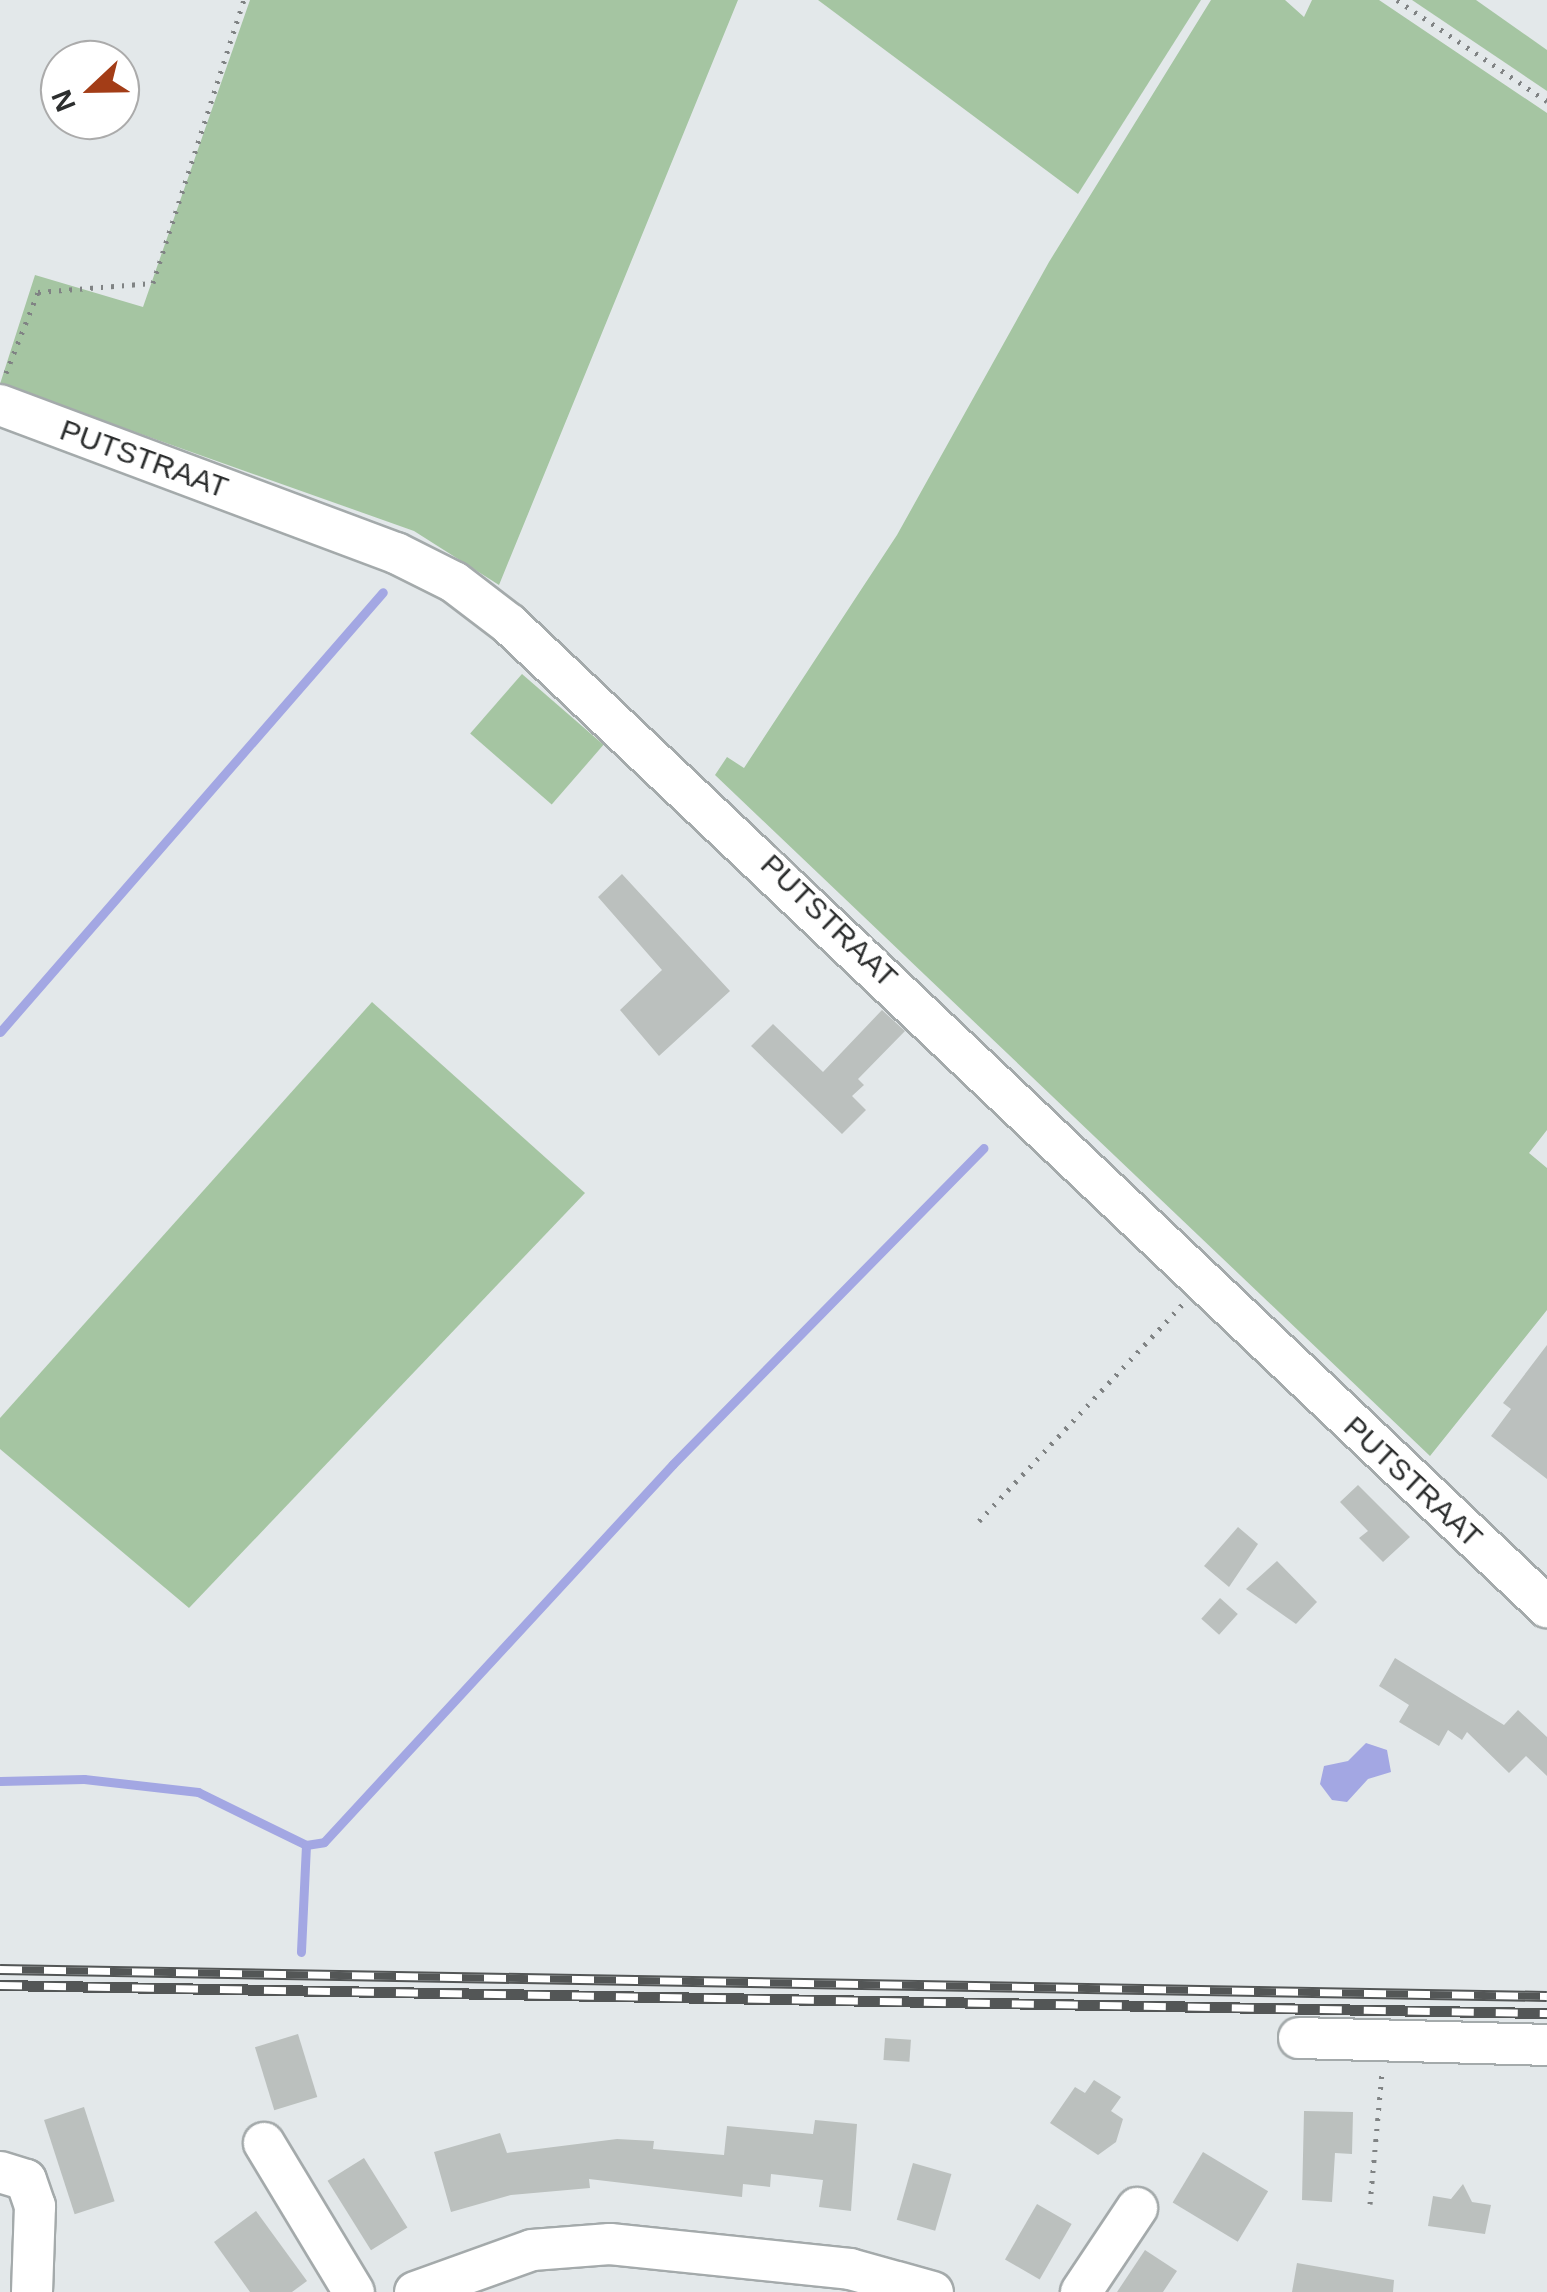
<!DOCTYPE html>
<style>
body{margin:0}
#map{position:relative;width:1547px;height:2292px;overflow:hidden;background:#e3e8ea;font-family:Helvetica,sans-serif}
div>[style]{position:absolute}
.green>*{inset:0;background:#a5c5a2;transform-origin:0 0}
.water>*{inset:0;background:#a3a7e3}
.stream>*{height:9px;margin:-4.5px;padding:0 4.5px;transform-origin:4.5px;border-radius:4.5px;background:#a3a7e3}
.building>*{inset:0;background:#bbc0be;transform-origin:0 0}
.path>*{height:5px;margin-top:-2.5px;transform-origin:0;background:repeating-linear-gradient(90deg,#808384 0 2.5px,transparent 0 10.5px)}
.roads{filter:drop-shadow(2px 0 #a4aaab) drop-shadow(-2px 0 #a4aaab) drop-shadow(0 2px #a4aaab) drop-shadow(0 -2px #a4aaab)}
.minor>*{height:40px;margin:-20px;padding:0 20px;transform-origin:20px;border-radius:20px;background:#fff}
.rail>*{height:11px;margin-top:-5.5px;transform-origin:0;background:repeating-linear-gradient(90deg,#fff 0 22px,#535656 0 44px);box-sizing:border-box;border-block:2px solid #535656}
span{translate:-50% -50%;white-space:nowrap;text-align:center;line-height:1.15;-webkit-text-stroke:9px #fff;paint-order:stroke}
.street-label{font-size:30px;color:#2c2e2e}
.north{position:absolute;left:40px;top:40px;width:100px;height:100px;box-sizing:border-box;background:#fff;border:2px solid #ababab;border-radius:50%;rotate:248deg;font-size:28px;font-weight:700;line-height:40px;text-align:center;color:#2c2e2e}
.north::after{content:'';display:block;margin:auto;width:35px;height:45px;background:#a33d17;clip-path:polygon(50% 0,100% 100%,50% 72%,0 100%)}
</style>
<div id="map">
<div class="green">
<i style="clip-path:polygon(250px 0,738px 0,499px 585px,414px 531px,0 384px,35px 275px,143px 307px)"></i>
<i style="clip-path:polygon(818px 0,1201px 0,1078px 194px)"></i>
<i style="clip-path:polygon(1211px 0,1285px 0,1304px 17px,1312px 0,1379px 0,1547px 113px,1547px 1130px,1529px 1153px,1547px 1168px,1547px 1310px,1430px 1456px,715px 775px,727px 757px,744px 768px,897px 535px,1049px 262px)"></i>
<i style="clip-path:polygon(1412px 0,1476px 0,1547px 50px,1547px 91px)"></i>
<i style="left:522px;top:674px;width:108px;height:79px;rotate:41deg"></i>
<i style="clip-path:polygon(372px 1002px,585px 1193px,189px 1608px,0 1449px,0 1418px)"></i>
</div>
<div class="water">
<i style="clip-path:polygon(1366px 1743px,1387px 1750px,1391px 1772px,1368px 1779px,1347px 1802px,1332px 1800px,1320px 1784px,1324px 1766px,1348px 1761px)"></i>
</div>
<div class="stream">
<i style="left:0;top:1032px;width:583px;rotate:-48.96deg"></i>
<i style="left:0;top:1781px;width:84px;rotate:-1.4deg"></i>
<i style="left:84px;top:1779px;width:115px;rotate:6.5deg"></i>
<i style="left:198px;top:1792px;width:120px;rotate:26.1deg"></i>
<i style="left:306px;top:1845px;width:107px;rotate:92.7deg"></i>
<i style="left:306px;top:1845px;width:18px;rotate:-9deg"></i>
<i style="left:324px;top:1842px;width:514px;rotate:-47.28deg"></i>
<i style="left:673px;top:1464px;width:443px;rotate:-45.5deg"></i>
</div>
<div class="building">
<i style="clip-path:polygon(622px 874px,730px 991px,659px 1056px,620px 1010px,662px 970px,598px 897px)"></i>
<i style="clip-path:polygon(882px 1010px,905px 1031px,858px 1079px,864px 1085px,852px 1096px,866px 1110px,842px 1134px,751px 1046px,773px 1024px,823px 1072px)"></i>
<i style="clip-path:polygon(1547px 1345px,1547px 1479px,1491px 1436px,1511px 1409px,1503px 1403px)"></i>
<i style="clip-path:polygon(1358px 1485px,1410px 1537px,1383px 1562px,1359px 1538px,1368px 1531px,1340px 1502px)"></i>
<i style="clip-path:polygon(1238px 1527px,1258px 1544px,1229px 1587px,1204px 1566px)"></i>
<i style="clip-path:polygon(1277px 1561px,1317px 1602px,1296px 1624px,1246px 1589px)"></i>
<i style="left:1220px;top:1598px;width:24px;height:28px;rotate:42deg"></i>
<i style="clip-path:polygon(1395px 1658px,1504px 1725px,1518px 1710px,1547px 1737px,1547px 1776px,1526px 1756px,1509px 1773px,1467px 1732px,1462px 1740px,1448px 1730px,1439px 1746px,1399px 1722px,1409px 1705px,1379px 1686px)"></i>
<i style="left:298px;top:2034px;width:66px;height:45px;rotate:73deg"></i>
<i style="left:885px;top:2038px;width:26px;height:22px;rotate:4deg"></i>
<i style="clip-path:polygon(1094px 2080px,1121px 2097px,1111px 2111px,1123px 2119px,1116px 2142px,1098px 2155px,1050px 2123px,1075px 2087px,1085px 2093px)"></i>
<i style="left:84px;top:2107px;width:99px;height:42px;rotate:72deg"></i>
<i style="clip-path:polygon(1304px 2111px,1353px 2112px,1352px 2154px,1335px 2153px,1332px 2202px,1302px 2200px)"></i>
<i style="clip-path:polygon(815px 2120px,857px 2124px,851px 2211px,819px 2207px,823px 2180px,771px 2174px,770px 2187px,743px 2184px,742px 2197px,589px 2179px,590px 2188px,511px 2195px,451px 2212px,434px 2152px,500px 2133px,507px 2153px,617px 2139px,654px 2141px,653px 2149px,724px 2155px,727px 2126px,813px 2134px)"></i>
<i style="left:1203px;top:2152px;width:76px;height:59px;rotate:31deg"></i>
<i style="left:364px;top:2158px;width:82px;height:43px;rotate:58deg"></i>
<i style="left:913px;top:2163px;width:40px;height:59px;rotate:16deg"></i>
<i style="clip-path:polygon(1463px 2184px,1472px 2202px,1491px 2205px,1485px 2234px,1428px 2226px,1433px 2196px,1451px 2199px)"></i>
<i style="left:1037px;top:2204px;width:40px;height:64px;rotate:30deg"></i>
<i style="clip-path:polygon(256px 2211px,307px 2281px,292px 2292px,250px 2292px,214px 2242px)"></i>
<i style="clip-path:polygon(1145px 2250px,1177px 2271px,1163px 2292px,1117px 2292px)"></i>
<i style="clip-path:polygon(1297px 2263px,1394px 2280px,1393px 2292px,1292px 2292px)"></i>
</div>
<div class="path">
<i style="left:1397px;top:0;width:181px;rotate:34deg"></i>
<i style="left:6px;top:373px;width:87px;rotate:-68.4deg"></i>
<i style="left:38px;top:292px;width:115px;rotate:-4.5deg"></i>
<i style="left:153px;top:283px;width:297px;rotate:-72.2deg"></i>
<i style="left:979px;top:1521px;width:298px;rotate:-46.8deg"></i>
<i style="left:1370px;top:2204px;width:132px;rotate:-84.8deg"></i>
</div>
<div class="roads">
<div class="minor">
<i style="left:0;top:405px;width:423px;rotate:20.5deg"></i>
<i style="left:396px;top:553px;width:65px;rotate:26.6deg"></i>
<i style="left:454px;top:582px;width:69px;rotate:37.4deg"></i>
<i style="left:509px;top:624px;width:1430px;rotate:43.44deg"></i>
<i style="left:1299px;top:2038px;width:248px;rotate:1.6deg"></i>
<i style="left:264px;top:2143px;width:174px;rotate:58.9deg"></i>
<i style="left:0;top:2172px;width:27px;rotate:17deg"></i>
<i style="left:26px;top:2180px;width:28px;rotate:71deg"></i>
<i style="left:35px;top:2206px;width:86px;rotate:92deg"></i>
<i style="left:415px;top:2292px;width:124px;rotate:-19.7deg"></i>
<i style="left:532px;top:2250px;width:78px;rotate:-4.4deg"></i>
<i style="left:610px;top:2244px;width:241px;rotate:5.9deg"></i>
<i style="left:850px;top:2269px;width:86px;rotate:15.5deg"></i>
<i style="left:1081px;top:2292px;width:101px;rotate:-56.3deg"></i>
</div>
</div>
<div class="rail">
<i style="left:0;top:1969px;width:1547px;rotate:1deg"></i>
<i style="left:0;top:1985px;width:1547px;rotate:1.04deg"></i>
</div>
<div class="street-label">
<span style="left:144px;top:459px;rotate:20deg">PUTSTRAAT</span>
<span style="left:829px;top:921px;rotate:44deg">PUTSTRAAT</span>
<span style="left:1413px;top:1482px;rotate:43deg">PUTSTRAAT</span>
</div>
<div class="north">N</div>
</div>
